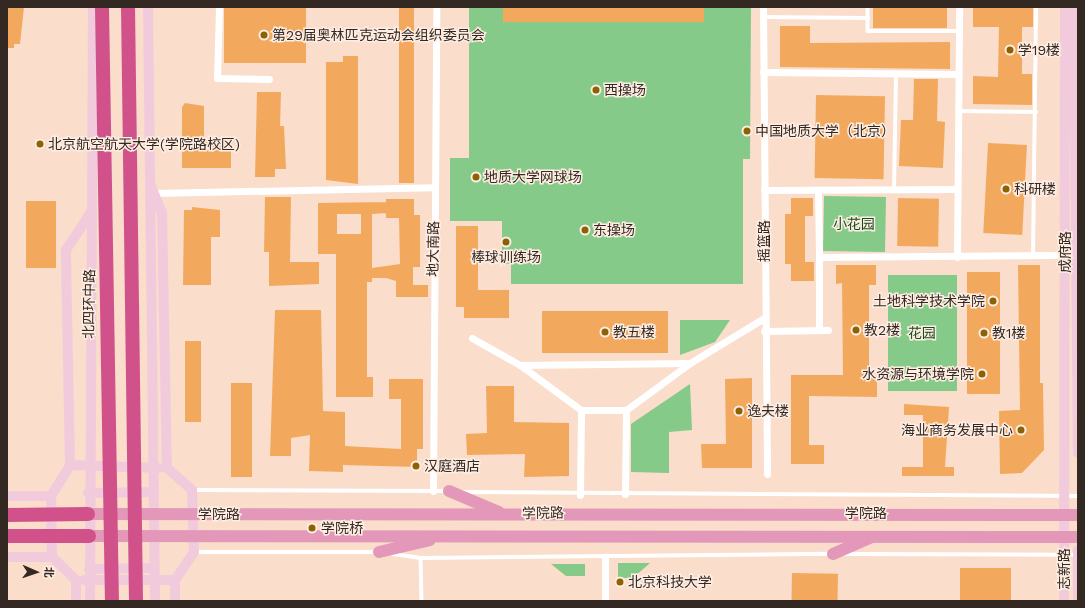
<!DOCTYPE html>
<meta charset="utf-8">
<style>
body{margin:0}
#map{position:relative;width:1085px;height:608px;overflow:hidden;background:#faddcb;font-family:"Work Sans","Noto Sans SC",sans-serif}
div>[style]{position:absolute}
.green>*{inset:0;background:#85ca88;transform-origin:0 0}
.building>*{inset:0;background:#f3a95d;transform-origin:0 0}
.lane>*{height:3.5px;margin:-1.75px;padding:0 1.75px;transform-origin:1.75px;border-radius:1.75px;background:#fff}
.street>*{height:7px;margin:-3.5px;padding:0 3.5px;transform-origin:3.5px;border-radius:3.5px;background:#fff}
.secondary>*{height:10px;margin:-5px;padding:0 5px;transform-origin:5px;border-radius:5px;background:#f1cbdc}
.primary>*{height:12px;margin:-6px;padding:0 6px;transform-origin:6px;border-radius:6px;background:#e397b9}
.highway>*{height:14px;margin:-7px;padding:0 7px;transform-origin:7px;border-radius:7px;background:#d1528b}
.dots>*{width:11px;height:11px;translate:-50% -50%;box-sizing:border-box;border:2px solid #feede2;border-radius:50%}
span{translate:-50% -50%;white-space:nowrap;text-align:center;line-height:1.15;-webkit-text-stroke:3px #feede2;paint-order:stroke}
.poi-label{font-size:14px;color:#342922}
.left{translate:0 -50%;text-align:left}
.right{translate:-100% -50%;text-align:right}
.park-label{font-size:14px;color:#164c1d}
.street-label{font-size:14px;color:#342922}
.frame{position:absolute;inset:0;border:8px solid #342922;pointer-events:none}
.north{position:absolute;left:16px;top:552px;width:40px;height:40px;-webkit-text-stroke:3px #feede2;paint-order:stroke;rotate:92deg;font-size:11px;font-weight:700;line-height:16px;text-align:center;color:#342922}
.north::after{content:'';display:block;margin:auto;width:14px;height:18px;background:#342922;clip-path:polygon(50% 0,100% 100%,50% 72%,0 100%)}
</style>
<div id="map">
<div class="green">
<i style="clip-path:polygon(469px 7px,751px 7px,750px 159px,743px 159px,743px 284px,511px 284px,511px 264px,502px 263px,502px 221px,450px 221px,450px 158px,469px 158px)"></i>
<i style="left:824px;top:196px;width:62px;height:55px;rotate:1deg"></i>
<i style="left:888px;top:275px;width:69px;height:116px"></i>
<i style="clip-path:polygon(680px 320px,730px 320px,715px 342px,680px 355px)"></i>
<i style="clip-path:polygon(690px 384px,692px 430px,669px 432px,669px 473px,631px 472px,631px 424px)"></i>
<i style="clip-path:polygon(618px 563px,650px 563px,633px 578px,618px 578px)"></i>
<i style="clip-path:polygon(551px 564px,585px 564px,585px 576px,566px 576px)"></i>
</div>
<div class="building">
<i style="clip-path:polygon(7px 7px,24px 7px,20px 44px,14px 44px,14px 48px,7px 48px)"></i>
<i style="left:224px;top:7px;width:82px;height:56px"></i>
<i style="left:399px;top:7px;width:15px;height:176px"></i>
<i style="left:503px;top:7px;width:201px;height:15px"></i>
<i style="left:873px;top:7px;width:74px;height:21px"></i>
<i style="clip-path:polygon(973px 7px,1033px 7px,1033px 27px,1022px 27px,1022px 74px,1032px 74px,1032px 105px,973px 104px,973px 76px,998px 77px,999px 27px,973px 27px)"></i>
<i style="clip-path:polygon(780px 26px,810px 26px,810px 43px,950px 42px,950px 69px,780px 67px)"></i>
<i style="clip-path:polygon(343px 56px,358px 56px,358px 184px,326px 180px,326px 62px,343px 62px)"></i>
<i style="clip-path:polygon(914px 79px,938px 79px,937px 121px,945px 122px,943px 168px,899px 166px,901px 120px,913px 120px)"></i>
<i style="clip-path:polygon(257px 92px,281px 92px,280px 126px,284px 126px,286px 169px,275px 169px,275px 177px,255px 177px)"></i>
<i style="left:816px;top:95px;width:69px;height:83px;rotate:1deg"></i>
<i style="clip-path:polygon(185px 103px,204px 106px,204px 140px,231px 140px,231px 168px,182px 168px,182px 107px)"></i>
<i style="left:988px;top:143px;width:39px;height:90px;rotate:3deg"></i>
<i style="clip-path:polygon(265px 197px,291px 197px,290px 262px,319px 262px,319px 284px,269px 286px,269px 252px,264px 252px)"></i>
<i style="clip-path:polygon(791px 198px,813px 198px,813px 216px,805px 216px,805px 262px,814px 262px,814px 281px,791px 281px,791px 264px,785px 264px,785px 214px,791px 214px)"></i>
<i style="left:898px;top:198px;width:41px;height:48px;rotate:1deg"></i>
<i style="clip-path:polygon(evenodd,386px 199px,414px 199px,414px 215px,420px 215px,420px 267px,413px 267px,413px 285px,428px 285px,428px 297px,396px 297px,396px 281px,386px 278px,372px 278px,372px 282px,367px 282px,367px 377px,373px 377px,373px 397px,336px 397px,336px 254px,318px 254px,318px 203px,386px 202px,386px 199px,386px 213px,386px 218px,399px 218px,400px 264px,372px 268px,372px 214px,386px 213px,386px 199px,337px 214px,361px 214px,361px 234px,337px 234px,337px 214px)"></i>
<i style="left:26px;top:201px;width:30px;height:67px"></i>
<i style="clip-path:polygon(192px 207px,220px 210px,220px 237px,211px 237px,211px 285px,183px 285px,184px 210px,192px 210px)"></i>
<i style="clip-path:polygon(456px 226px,478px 226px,478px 290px,509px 290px,509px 318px,464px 318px,464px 307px,456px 307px)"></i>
<i style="clip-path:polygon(836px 265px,876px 265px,876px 285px,869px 285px,869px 376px,877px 376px,877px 397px,809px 396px,809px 445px,824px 445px,824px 464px,791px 464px,791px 375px,843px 375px,842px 283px,836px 284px)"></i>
<i style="clip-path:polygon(1018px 265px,1040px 265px,1040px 383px,1043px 383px,1044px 450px,1022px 473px,1000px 474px,999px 411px,1020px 410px)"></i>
<i style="left:1000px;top:272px;width:122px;height:33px;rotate:90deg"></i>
<i style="clip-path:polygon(275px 310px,321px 310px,323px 411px,345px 412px,345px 446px,401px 449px,401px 399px,389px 399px,389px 379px,423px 379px,423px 449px,417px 449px,417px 467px,343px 465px,343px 472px,309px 471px,310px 435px,291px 438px,291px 456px,270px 456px)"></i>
<i style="left:542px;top:311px;width:126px;height:42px"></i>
<i style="left:185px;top:341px;width:16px;height:81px"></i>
<i style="clip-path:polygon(752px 378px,752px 468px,702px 468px,701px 444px,726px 444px,725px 379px)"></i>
<i style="left:231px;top:383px;width:21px;height:94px"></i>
<i style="clip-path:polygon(486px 386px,514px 386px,514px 422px,569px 423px,569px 476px,524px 477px,525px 454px,467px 455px,466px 434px,487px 433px)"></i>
<i style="clip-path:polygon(904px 404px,949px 407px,945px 467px,954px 467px,954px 476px,902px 476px,902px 467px,923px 467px,923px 415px,904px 415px)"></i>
<i style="left:960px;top:568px;width:51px;height:33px"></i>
<i style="left:792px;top:573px;width:46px;height:28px;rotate:1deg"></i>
</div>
<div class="lane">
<i style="left:868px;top:7px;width:24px;rotate:90deg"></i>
<i style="left:868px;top:31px;width:91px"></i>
<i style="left:763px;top:17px;width:105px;rotate:0.5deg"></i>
<i style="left:958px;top:111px;width:78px;rotate:0.7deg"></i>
<i style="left:894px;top:189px;width:115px;rotate:-89deg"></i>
<i style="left:1033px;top:256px;width:249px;rotate:-89.3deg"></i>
<i style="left:193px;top:490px;width:254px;rotate:0.2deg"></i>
<i style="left:463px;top:492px;width:615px;rotate:0.37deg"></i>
<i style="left:195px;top:552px;width:182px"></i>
<i style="left:393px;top:554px;width:28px;rotate:8deg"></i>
<i style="left:421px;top:558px;width:409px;rotate:-0.6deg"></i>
<i style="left:844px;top:554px;width:232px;rotate:0.2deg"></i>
<i style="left:421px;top:558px;width:43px;rotate:88.7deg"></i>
</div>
<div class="street">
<i style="left:219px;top:7px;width:71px;rotate:91.6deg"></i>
<i style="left:217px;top:78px;width:52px;rotate:1.1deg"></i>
<i style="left:763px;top:7px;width:467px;rotate:89.5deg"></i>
<i style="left:763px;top:72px;width:195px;rotate:0.6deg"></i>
<i style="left:764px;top:190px;width:193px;rotate:-0.3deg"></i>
<i style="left:818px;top:190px;width:67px;rotate:89.1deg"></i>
<i style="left:154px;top:193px;width:280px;rotate:-1.2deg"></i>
<i style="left:957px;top:257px;width:250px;rotate:-89.5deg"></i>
<i style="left:819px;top:330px;width:73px;rotate:-90deg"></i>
<i style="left:819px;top:257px;width:236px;rotate:-0.5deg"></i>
<i style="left:764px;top:331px;width:64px;rotate:-0.9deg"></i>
<i style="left:472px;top:338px;width:55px;rotate:29.4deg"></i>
<i style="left:520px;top:365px;width:76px;rotate:36.4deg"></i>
<i style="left:581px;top:410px;width:45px"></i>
<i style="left:626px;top:410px;width:79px;rotate:-36.3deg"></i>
<i style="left:690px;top:363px;width:87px;rotate:-31.3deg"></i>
<i style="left:520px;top:365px;width:170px;rotate:-0.7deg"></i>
<i style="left:433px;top:491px;width:484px;rotate:-89.6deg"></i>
<i style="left:625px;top:494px;width:84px;rotate:-89.3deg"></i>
<i style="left:580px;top:495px;width:85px;rotate:-89.3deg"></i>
<i style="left:605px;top:601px;width:44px;rotate:-90deg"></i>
</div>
<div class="secondary">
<i style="left:148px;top:7px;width:594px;rotate:89.32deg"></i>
<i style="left:1074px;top:7px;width:446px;rotate:89.5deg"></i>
<i style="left:151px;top:186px;width:29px;rotate:68deg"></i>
<i style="left:162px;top:213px;width:255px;rotate:88.9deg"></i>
<i style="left:167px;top:468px;width:33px;rotate:41deg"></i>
<i style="left:192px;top:490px;width:62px;rotate:88.2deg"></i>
<i style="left:194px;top:552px;width:34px;rotate:124deg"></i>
<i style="left:175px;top:580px;width:21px;rotate:90deg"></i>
<i style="left:70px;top:465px;width:89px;rotate:1.9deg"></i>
<i style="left:88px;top:493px;width:65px;rotate:-0.9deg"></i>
<i style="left:7px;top:496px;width:44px"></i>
<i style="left:7px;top:557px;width:45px"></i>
<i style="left:89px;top:569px;width:65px;rotate:-0.9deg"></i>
<i style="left:84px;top:580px;width:91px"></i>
<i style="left:76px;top:601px;width:21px;rotate:-90deg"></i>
<i style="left:76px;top:580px;width:33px;rotate:-136deg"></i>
<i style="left:52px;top:557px;width:61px;rotate:-90.9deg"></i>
<i style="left:51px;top:496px;width:36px;rotate:-58deg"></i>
<i style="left:70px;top:465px;width:215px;rotate:-91.1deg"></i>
<i style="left:66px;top:250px;width:45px;rotate:-56.7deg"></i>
<i style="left:90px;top:601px;width:594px;rotate:-89.71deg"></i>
<i style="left:1064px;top:601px;width:594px;rotate:-89.9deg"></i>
<i style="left:1078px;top:601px;width:51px;rotate:-90deg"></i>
</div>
<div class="primary">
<i style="left:449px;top:491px;width:54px;rotate:22.8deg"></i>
<i style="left:88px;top:514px;width:990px;rotate:0.06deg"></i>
<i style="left:89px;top:536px;width:989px;rotate:0.06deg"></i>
<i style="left:379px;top:552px;width:52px;rotate:-13.2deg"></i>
<i style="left:833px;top:554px;width:43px;rotate:-23.6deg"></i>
</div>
<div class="highway">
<i style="left:102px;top:7px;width:594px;rotate:89.04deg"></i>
<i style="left:128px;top:7px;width:594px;rotate:89.23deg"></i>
<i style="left:7px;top:515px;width:81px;rotate:-0.7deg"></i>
<i style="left:7px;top:536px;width:82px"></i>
</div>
<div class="dots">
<i style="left:264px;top:35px;background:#8d6105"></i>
<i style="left:1010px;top:50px;background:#8d6105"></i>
<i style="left:596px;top:90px;background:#8d6105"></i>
<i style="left:747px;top:131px;background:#8d6105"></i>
<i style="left:40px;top:144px;background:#8d6105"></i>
<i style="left:476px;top:177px;background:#8d6105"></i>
<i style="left:1006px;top:189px;background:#8d6105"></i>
<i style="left:585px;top:230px;background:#8d6105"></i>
<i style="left:506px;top:242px;background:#8d6105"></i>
<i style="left:993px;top:301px;background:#8d6105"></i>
<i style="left:856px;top:330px;background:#8d6105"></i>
<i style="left:605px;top:332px;background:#8d6105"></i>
<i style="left:984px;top:333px;background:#8d6105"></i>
<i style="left:982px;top:374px;background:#8d6105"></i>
<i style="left:739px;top:411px;background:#8d6105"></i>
<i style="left:1021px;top:430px;background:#8d6105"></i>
<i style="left:416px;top:466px;background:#8d6105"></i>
<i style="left:312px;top:528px;background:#8d6105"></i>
<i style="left:620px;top:582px;background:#8d6105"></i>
</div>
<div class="poi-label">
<span class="left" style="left:272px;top:35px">第29届奥林匹克运动会组织委员会</span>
<span class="left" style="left:1018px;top:50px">学19楼</span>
<span class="left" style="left:604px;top:90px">西操场</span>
<span class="left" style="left:755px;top:131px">中国地质大学（北京）</span>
<span class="left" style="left:48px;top:144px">北京航空航天大学(学院路校区)</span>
<span class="left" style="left:484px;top:177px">地质大学网球场</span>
<span class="left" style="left:1014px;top:189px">科研楼</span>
<span class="left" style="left:593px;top:230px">东操场</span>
<span style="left:506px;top:257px">棒球训练场</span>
<span class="right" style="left:985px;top:301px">土地科学技术学院</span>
<span class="left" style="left:864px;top:330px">教2楼</span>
<span class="left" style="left:613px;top:332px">教五楼</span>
<span class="left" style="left:992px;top:333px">教1楼</span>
<span class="right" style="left:974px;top:374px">水资源与环境学院</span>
<span class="left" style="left:747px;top:411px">逸夫楼</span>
<span class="right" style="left:1013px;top:430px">海业商务发展中心</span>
<span class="left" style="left:424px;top:466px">汉庭酒店</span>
<span class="left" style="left:321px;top:528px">学院桥</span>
<span class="left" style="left:628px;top:582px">北京科技大学</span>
</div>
<div class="park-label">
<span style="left:854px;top:224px">小花园</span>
<span style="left:922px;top:333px">花园</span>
</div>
<div class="street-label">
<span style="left:764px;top:241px;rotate:-90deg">摇篮路</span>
<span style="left:433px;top:249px;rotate:-89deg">地大南路</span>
<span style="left:1065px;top:252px;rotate:-90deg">成府路</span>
<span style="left:89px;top:304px;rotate:-89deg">北四环中路</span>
<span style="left:543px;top:513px;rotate:-1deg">学院路</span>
<span style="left:866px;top:513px">学院路</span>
<span style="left:219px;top:514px">学院路</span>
<span style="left:1064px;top:569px;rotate:-90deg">志新路</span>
</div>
<div class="frame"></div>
<div class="north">北</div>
</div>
